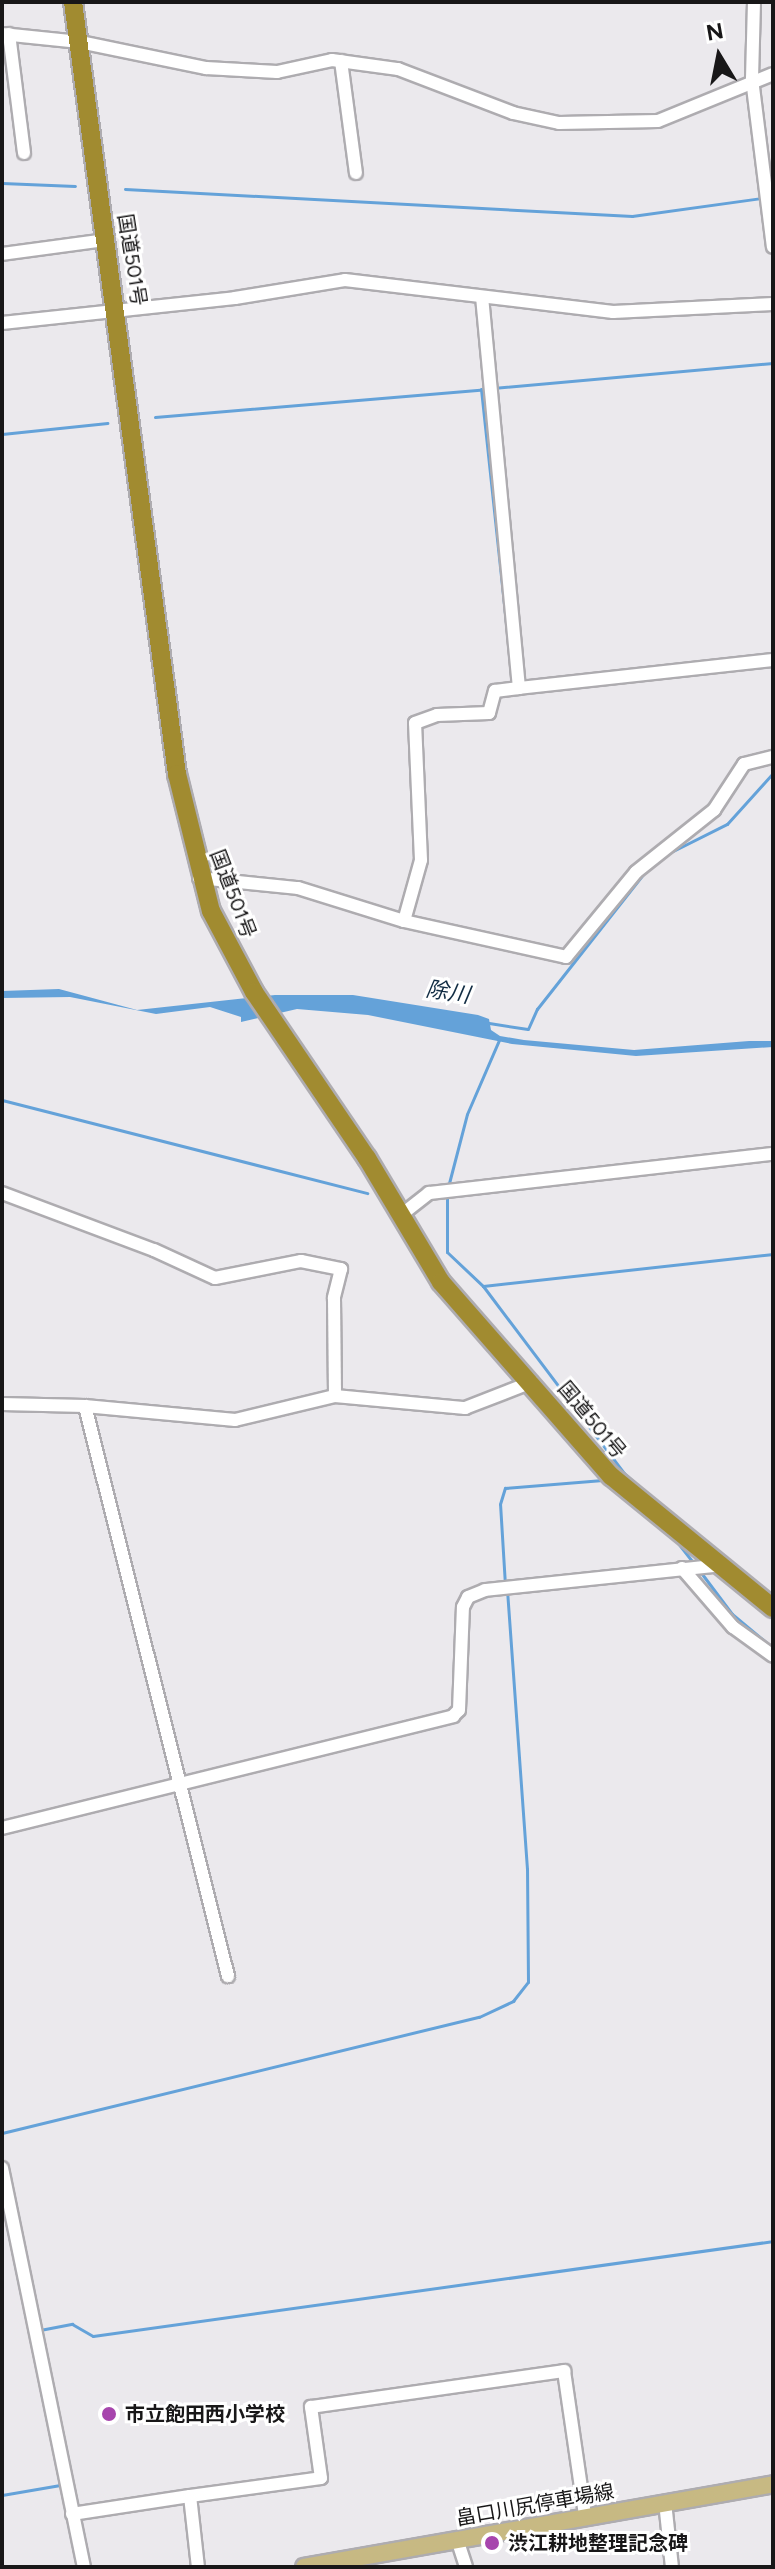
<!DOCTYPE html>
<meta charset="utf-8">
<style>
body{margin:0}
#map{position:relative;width:775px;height:2569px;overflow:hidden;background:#ebe9ed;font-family:Figtree,"Noto Sans JP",sans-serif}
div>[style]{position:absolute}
.water>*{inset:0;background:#64a2d9}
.stream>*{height:3px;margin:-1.5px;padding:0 1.5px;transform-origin:1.5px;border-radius:1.5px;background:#64a2d9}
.roads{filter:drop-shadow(2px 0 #aeacb0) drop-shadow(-2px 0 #aeacb0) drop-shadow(0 2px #aeacb0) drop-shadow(0 -2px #aeacb0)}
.minor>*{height:12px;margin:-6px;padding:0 6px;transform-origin:6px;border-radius:6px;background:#fff}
.major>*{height:16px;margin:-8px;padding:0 8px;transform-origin:8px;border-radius:8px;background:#c7b983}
.highway>*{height:18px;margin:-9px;padding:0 9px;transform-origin:9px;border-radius:9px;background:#a18b30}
.dots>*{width:22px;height:22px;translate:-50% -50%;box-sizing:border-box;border:4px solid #fff;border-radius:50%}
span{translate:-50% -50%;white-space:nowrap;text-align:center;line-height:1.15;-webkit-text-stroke:6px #fff;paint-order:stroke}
.street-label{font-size:20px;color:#181718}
.poi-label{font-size:20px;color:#181718;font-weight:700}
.left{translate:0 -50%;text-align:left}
.water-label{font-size:22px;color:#112c43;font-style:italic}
.frame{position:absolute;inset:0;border:4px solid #181718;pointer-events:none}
.north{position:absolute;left:679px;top:16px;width:80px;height:80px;-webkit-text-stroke:6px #fff;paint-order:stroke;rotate:350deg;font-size:22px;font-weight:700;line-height:32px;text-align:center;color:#181718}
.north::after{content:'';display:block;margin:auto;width:28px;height:36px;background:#181718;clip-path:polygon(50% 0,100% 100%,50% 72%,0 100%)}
</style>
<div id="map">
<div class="water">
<i style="clip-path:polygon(59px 989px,137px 1010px,275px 995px,353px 995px,478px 1015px,489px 1019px,491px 1030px,500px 1036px,524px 1040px,634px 1050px,749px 1041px,773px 1041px,773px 1047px,636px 1056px,512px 1044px,368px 1015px,297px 1009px,241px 1022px,241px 1017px,210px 1007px,156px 1014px,70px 997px,2px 998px,2px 991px)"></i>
</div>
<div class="stream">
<i style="left:2px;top:183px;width:73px;rotate:2.4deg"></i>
<i style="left:125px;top:189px;width:508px;rotate:3.05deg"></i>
<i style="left:632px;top:216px;width:130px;rotate:-7.9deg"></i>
<i style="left:493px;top:388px;width:281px;rotate:-5.1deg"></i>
<i style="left:481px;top:389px;width:292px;rotate:83.9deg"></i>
<i style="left:155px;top:417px;width:332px;rotate:-4.8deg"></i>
<i style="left:2px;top:434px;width:106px;rotate:-6deg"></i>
<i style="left:669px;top:853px;width:65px;rotate:-26.6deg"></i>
<i style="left:727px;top:824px;width:69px;rotate:-48deg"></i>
<i style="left:489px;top:1023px;width:39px;rotate:9deg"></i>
<i style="left:528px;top:1029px;width:22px;rotate:-66deg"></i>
<i style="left:537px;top:1009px;width:174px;rotate:-51.8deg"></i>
<i style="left:2px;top:1100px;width:377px;rotate:14.3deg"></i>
<i style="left:448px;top:1187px;width:75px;rotate:-75.4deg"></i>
<i style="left:467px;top:1114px;width:81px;rotate:-66.6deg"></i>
<i style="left:447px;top:1195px;width:57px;rotate:90deg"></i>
<i style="left:447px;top:1252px;width:50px;rotate:43.4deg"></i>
<i style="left:483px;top:1286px;width:234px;rotate:53deg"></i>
<i style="left:624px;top:1473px;width:27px;rotate:42deg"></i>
<i style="left:483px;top:1286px;width:292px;rotate:-6.3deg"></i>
<i style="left:674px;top:1538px;width:33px;rotate:52deg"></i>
<i style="left:699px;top:1570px;width:55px;rotate:53.1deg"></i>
<i style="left:732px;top:1614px;width:53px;rotate:39.7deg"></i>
<i style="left:505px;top:1585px;width:81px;rotate:-93.5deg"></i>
<i style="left:500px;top:1504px;width:17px;rotate:-73deg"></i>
<i style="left:505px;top:1488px;width:98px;rotate:-4.7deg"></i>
<i style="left:2px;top:2133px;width:491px;rotate:-13.7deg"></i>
<i style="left:479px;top:2017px;width:38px;rotate:-25deg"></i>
<i style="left:513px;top:2001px;width:24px;rotate:-52deg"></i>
<i style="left:528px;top:1982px;width:113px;rotate:-90.5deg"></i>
<i style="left:527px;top:1869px;width:278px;rotate:-94.1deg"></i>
<i style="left:40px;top:2330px;width:33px;rotate:-11deg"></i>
<i style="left:72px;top:2324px;width:24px;rotate:30deg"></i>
<i style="left:93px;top:2336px;width:687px;rotate:-7.95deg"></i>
<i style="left:2px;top:2495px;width:59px;rotate:-9.8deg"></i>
<i style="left:60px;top:2485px;width:34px;rotate:-100deg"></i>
</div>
<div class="roads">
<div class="minor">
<i style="left:754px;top:2px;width:77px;rotate:91.5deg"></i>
<i style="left:752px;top:79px;width:169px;rotate:82.9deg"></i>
<i style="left:2px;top:34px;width:78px;rotate:5.9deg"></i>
<i style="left:80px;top:42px;width:129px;rotate:11.7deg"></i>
<i style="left:206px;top:68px;width:71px;rotate:3.2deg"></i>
<i style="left:277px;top:72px;width:56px;rotate:-12.3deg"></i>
<i style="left:332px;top:60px;width:67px;rotate:7.8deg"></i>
<i style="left:398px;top:69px;width:123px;rotate:20.9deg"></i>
<i style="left:513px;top:113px;width:47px;rotate:12.3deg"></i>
<i style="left:559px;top:123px;width:99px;rotate:-1.2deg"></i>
<i style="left:658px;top:121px;width:124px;rotate:-22.2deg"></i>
<i style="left:9px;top:34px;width:120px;rotate:82.8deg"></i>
<i style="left:341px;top:61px;width:113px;rotate:82.4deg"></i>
<i style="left:2px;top:254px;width:105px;rotate:-7.7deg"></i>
<i style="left:2px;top:323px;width:234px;rotate:-6.1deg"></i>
<i style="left:235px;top:298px;width:111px;rotate:-9.3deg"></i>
<i style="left:345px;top:280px;width:270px;rotate:6.8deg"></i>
<i style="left:613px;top:312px;width:160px;rotate:-2.9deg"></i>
<i style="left:519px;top:688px;width:256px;rotate:-6.3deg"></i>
<i style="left:199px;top:878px;width:100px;rotate:5.8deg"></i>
<i style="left:298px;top:888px;width:111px;rotate:17.3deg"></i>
<i style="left:404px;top:921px;width:166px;rotate:12.5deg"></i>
<i style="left:566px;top:957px;width:110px;rotate:-50.5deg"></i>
<i style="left:636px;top:872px;width:100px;rotate:-38.5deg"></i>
<i style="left:714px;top:810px;width:55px;rotate:-56.9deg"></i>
<i style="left:744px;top:764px;width:30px;rotate:-14deg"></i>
<i style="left:404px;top:921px;width:63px;rotate:-74.4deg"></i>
<i style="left:421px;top:860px;width:137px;rotate:-92.5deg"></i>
<i style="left:415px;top:723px;width:23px;rotate:-20deg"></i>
<i style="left:437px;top:715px;width:52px;rotate:-2.2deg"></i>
<i style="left:489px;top:713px;width:23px;rotate:-75deg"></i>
<i style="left:495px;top:691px;width:24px;rotate:-7deg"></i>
<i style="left:519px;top:688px;width:392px;rotate:-95.4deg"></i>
<i style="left:2px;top:1193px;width:162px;rotate:20.6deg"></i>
<i style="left:154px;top:1250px;width:67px;rotate:24.7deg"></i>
<i style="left:215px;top:1278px;width:88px;rotate:-11.2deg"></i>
<i style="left:301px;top:1261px;width:41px;rotate:11.3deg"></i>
<i style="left:341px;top:1269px;width:30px;rotate:104deg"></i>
<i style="left:334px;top:1298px;width:98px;rotate:89.4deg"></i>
<i style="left:401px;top:1215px;width:36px;rotate:-38deg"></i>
<i style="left:429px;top:1193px;width:346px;rotate:-6.5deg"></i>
<i style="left:2px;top:1404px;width:83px;rotate:1.4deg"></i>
<i style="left:85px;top:1406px;width:151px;rotate:5.3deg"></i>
<i style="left:235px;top:1420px;width:103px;rotate:-13.5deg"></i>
<i style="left:335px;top:1396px;width:131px;rotate:5.3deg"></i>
<i style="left:465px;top:1408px;width:72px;rotate:-21.2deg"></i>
<i style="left:85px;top:1406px;width:588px;rotate:75.92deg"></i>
<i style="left:682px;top:1568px;width:78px;rotate:49.2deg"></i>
<i style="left:733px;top:1627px;width:49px;rotate:35.9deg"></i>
<i style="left:2px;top:1828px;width:465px;rotate:-13.9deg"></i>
<i style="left:453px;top:1716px;width:8px;rotate:-45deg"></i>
<i style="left:459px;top:1710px;width:103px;rotate:-87.8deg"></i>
<i style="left:463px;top:1607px;width:11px;rotate:-63deg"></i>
<i style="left:468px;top:1597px;width:18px;rotate:-22deg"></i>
<i style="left:485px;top:1590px;width:238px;rotate:-6deg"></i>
<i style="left:2px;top:2168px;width:407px;rotate:78.4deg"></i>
<i style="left:190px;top:2496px;width:132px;rotate:-7.8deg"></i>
<i style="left:321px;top:2478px;width:72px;rotate:-98deg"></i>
<i style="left:311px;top:2407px;width:256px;rotate:-8.1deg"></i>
<i style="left:564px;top:2371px;width:146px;rotate:81.7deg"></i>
<i style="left:665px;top:2502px;width:65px;rotate:83.9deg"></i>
<i style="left:72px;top:2514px;width:119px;rotate:-8.7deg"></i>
<i style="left:190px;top:2496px;width:71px;rotate:83.6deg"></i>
<i style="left:457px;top:2539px;width:29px;rotate:72deg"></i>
</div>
<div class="major">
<i style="left:304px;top:2567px;width:476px;rotate:-10deg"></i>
</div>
<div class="highway">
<i style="left:73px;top:2px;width:779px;rotate:82.33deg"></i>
<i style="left:177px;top:774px;width:141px;rotate:76.1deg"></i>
<i style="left:211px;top:911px;width:92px;rotate:62deg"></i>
<i style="left:254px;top:992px;width:201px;rotate:55.8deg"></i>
<i style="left:367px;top:1158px;width:144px;rotate:59.2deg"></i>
<i style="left:441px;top:1282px;width:258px;rotate:48.8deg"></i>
<i style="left:611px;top:1476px;width:209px;rotate:39.2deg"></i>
</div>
</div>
<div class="dots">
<i style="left:109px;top:2414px;background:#a745ad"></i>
<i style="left:492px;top:2543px;background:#a745ad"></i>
</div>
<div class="street-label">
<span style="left:132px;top:260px;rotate:81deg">国道501号</span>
<span style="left:233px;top:894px;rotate:69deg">国道501号</span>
<span style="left:592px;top:1420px;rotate:50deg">国道501号</span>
<span style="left:535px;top:2505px;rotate:-10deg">畠口川尻停車場線</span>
</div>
<div class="poi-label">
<span class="left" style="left:125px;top:2414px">市立飽田西小学校</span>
<span class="left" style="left:508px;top:2543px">渋江耕地整理記念碑</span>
</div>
<div class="water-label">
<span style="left:448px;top:992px;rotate:9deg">除川</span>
</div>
<div class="frame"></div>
<div class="north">N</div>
</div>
